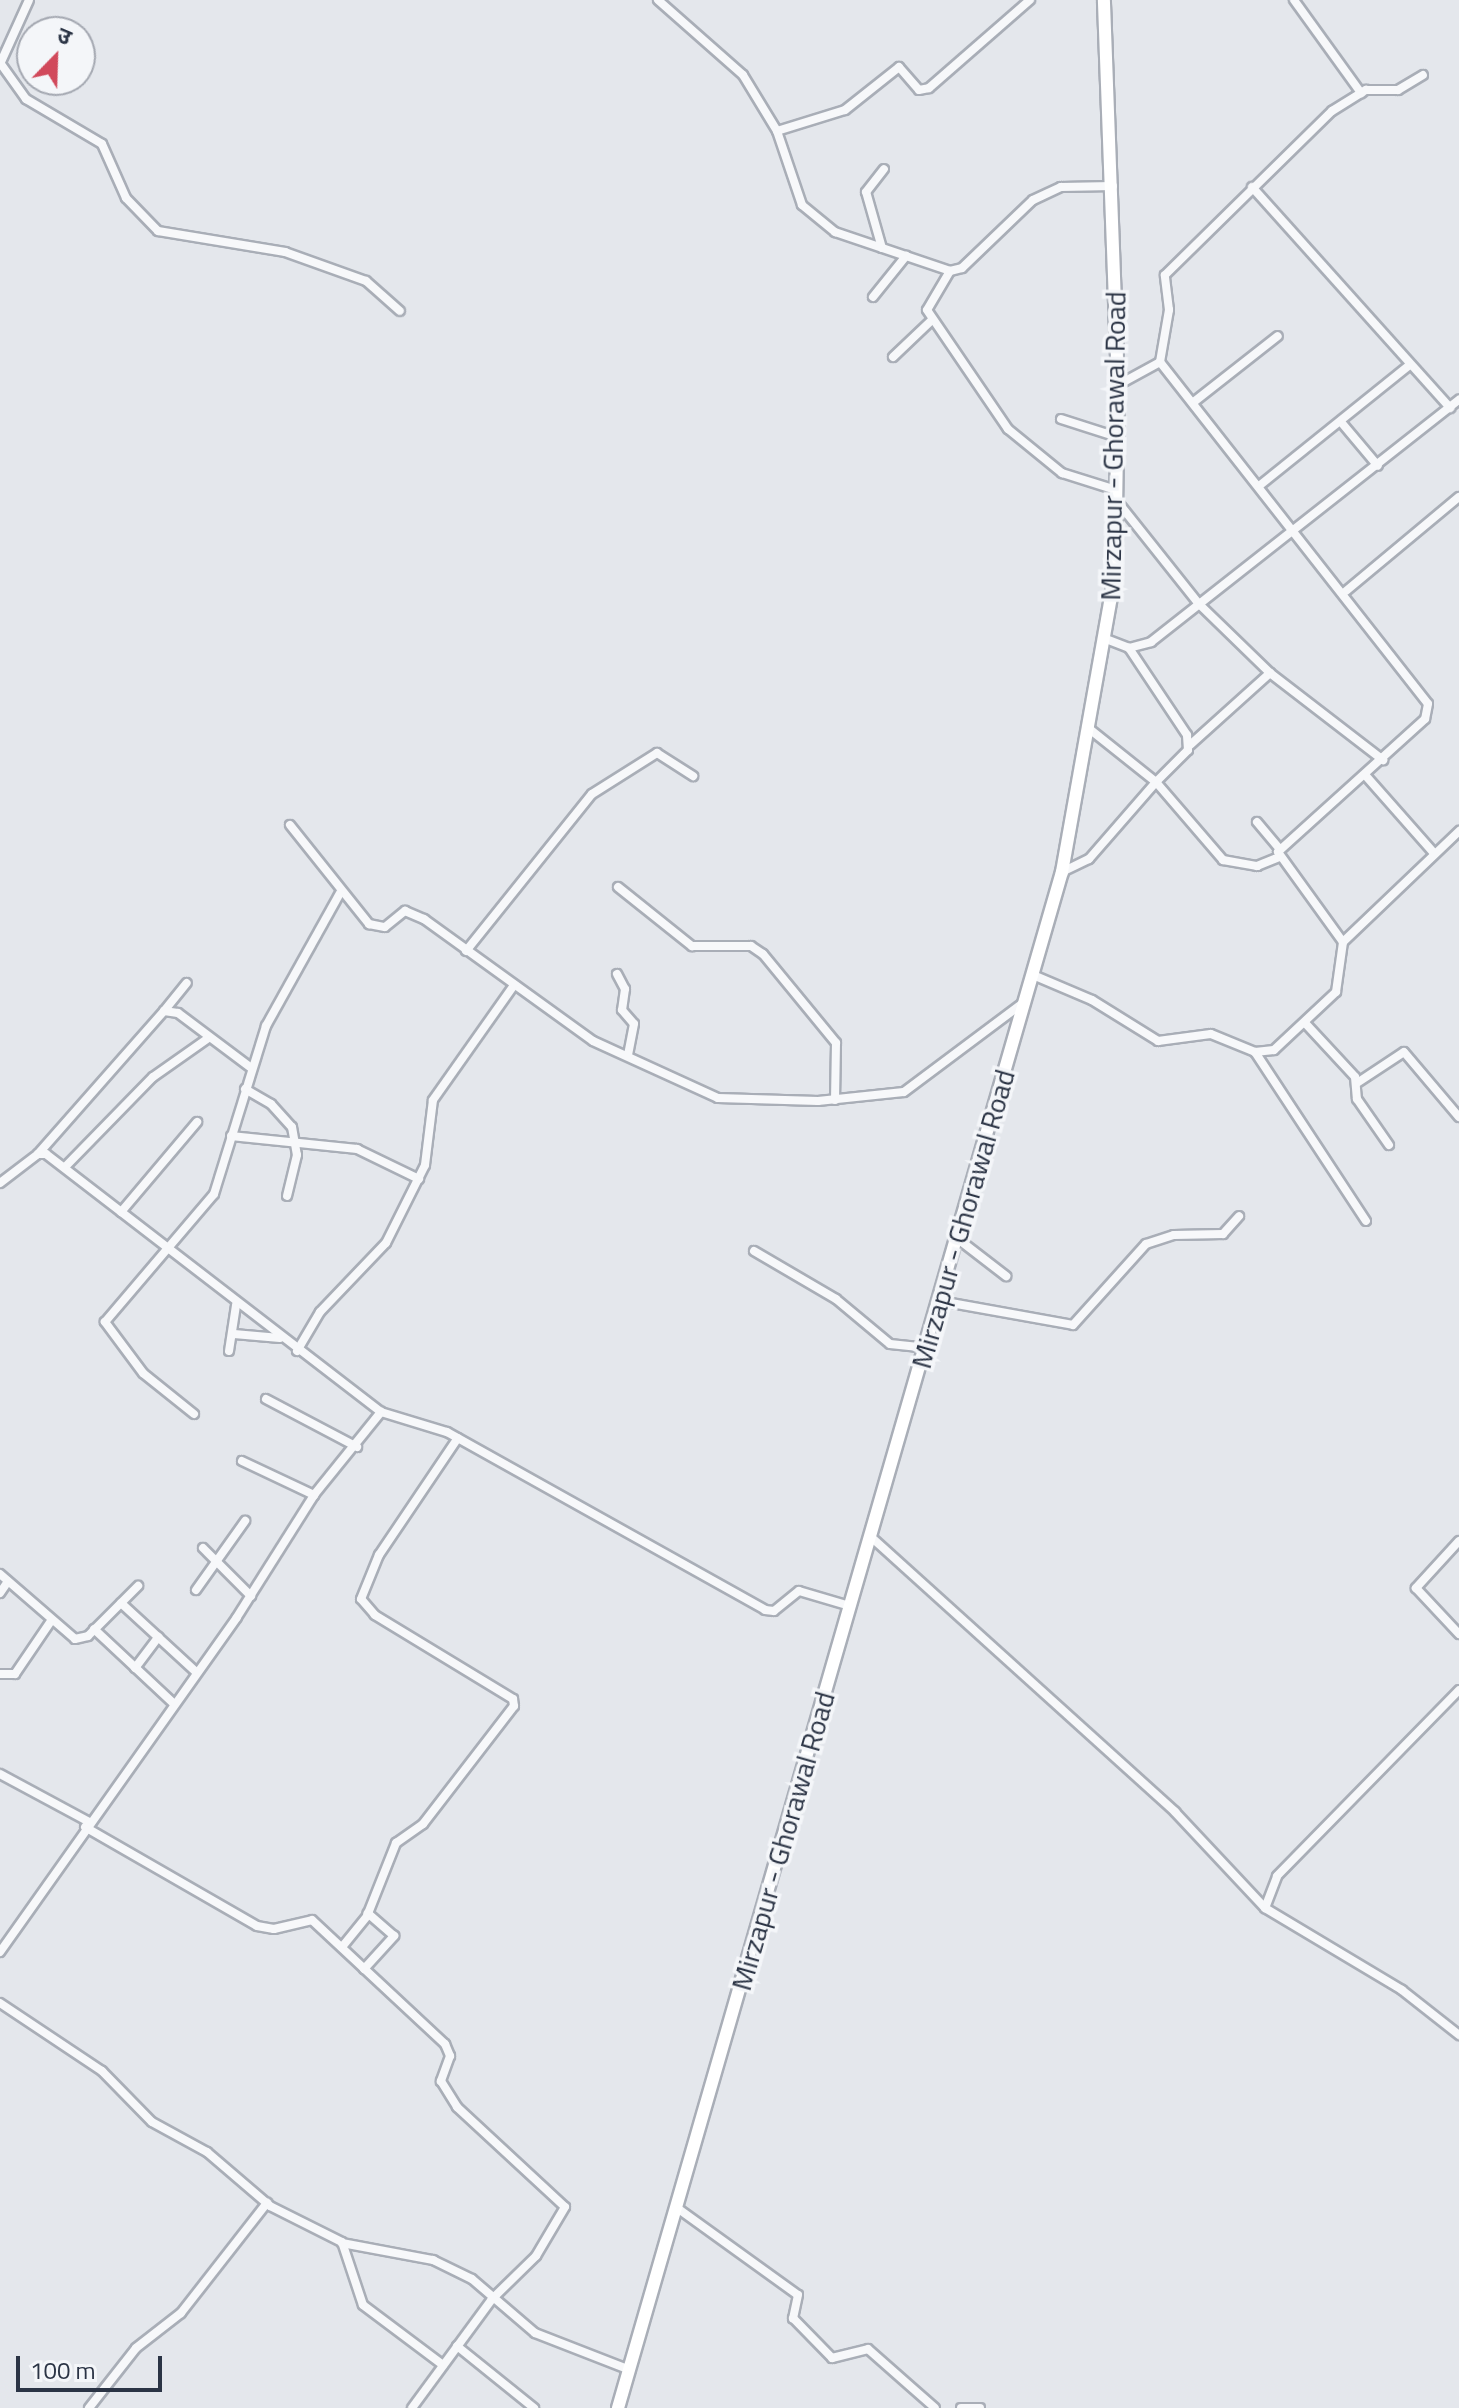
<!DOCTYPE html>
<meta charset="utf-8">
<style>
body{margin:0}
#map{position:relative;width:1459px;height:2408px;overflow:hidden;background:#e4e7ec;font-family:"Titillium Web","Noto Sans Devanagari",sans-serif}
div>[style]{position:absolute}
.roads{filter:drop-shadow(2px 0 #a9aeb7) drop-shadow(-2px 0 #a9aeb7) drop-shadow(0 2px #a9aeb7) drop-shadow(0 -2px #a9aeb7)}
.minor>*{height:8px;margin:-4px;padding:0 4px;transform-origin:4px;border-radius:4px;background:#f7f8fa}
.primary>*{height:12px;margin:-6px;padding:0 6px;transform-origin:6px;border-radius:6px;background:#fff}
span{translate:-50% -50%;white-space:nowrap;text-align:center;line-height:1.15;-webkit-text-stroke:7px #f4f6f9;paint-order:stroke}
.street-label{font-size:28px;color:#2b3445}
.north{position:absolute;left:16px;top:16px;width:80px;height:80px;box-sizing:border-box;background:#f4f6f9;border:2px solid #a4a8b1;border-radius:50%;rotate:23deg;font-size:22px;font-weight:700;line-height:32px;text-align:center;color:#2b3445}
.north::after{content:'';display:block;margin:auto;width:28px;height:36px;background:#d1495b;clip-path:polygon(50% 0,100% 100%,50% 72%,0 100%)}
.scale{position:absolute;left:16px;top:2356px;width:146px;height:36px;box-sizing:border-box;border:4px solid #2b3445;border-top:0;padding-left:10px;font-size:24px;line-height:28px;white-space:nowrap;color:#2b3445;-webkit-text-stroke:6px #f4f6f9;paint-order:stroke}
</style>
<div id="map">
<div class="roads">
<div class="minor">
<i style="left:658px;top:0;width:113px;rotate:41.4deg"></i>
<i style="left:743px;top:75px;width:66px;rotate:58.7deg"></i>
<i style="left:777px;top:131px;width:78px;rotate:71.3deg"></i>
<i style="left:802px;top:205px;width:43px;rotate:39.3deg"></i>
<i style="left:835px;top:232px;width:121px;rotate:18.7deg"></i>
<i style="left:950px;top:271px;width:12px;rotate:-14deg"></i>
<i style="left:962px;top:268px;width:98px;rotate:-43.8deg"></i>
<i style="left:1033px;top:200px;width:31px;rotate:-25deg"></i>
<i style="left:1061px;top:187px;width:52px;rotate:-1.1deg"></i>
<i style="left:1294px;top:0;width:115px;rotate:54.2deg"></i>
<i style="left:0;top:64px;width:70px;rotate:-65.6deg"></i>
<i style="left:1px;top:64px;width:43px;rotate:54.5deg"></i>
<i style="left:26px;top:99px;width:88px;rotate:30.6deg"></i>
<i style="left:102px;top:144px;width:59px;rotate:66deg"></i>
<i style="left:126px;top:198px;width:46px;rotate:45.9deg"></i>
<i style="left:158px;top:231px;width:129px;rotate:9.4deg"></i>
<i style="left:285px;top:252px;width:86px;rotate:19.7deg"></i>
<i style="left:366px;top:281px;width:45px;rotate:41.4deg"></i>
<i style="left:777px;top:131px;width:71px;rotate:-17.2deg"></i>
<i style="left:845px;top:110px;width:69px;rotate:-38.5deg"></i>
<i style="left:899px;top:67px;width:30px;rotate:49deg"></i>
<i style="left:919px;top:90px;width:10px;rotate:-11deg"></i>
<i style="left:929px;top:88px;width:134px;rotate:-41.1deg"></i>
<i style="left:1252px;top:187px;width:297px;rotate:48.1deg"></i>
<i style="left:882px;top:248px;width:58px;rotate:-105.9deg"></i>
<i style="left:866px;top:192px;width:29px;rotate:-52deg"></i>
<i style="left:950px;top:271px;width:45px;rotate:120.5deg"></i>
<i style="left:927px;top:310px;width:144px;rotate:55.8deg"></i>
<i style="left:1008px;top:429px;width:70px;rotate:39.2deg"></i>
<i style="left:1062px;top:473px;width:57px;rotate:17.5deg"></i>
<i style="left:873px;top:297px;width:53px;rotate:-51.2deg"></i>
<i style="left:893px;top:357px;width:52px;rotate:-43.5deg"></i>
<i style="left:1160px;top:362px;width:434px;rotate:51.9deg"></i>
<i style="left:1428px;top:704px;width:15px;rotate:101deg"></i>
<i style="left:1425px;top:719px;width:198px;rotate:137.9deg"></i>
<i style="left:1278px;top:852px;width:111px;rotate:54.2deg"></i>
<i style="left:1118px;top:385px;width:48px;rotate:-28.7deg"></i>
<i style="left:1160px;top:362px;width:53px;rotate:-80.2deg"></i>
<i style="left:1169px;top:310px;width:35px;rotate:-97deg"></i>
<i style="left:1165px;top:275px;width:234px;rotate:-44.5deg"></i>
<i style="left:1332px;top:111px;width:40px;rotate:-32deg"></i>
<i style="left:1366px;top:90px;width:32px"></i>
<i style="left:1398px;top:90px;width:29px;rotate:-31deg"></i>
<i style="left:1195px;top:401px;width:105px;rotate:-38.1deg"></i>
<i style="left:1061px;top:419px;width:59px;rotate:17.8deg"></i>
<i style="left:1341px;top:422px;width:57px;rotate:49.9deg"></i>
<i style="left:1259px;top:486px;width:191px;rotate:-38.8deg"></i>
<i style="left:1117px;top:501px;width:130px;rotate:51.5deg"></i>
<i style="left:1198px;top:603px;width:100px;rotate:44.2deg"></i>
<i style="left:1270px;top:673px;width:143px;rotate:37.6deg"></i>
<i style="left:1346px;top:591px;width:147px;rotate:-39.8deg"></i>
<i style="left:1106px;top:639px;width:25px;rotate:21deg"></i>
<i style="left:1129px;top:648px;width:23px;rotate:-15deg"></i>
<i style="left:1151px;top:642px;width:392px;rotate:-38.2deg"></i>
<i style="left:1087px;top:727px;width:88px;rotate:38.6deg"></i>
<i style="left:1156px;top:782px;width:45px;rotate:-45deg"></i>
<i style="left:1188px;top:750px;width:15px;rotate:-94deg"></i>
<i style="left:1187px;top:735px;width:105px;rotate:-123.7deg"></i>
<i style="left:1190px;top:745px;width:108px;rotate:-42deg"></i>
<i style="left:1366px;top:776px;width:103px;rotate:48.6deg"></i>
<i style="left:1257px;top:822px;width:34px;rotate:50deg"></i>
<i style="left:290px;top:825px;width:127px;rotate:51.4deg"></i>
<i style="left:369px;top:924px;width:16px;rotate:11deg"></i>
<i style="left:385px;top:927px;width:26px;rotate:-39deg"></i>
<i style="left:405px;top:911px;width:21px;rotate:23deg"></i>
<i style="left:424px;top:919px;width:208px;rotate:35.8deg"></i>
<i style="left:593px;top:1041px;width:137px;rotate:24.5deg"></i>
<i style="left:718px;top:1098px;width:100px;rotate:1.7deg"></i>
<i style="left:818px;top:1101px;width:86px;rotate:-6deg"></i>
<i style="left:904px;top:1092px;width:149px;rotate:-36.8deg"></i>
<i style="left:1062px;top:872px;width:30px;rotate:-26deg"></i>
<i style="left:1089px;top:859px;width:102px;rotate:-49deg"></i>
<i style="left:1156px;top:782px;width:103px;rotate:49.3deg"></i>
<i style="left:1223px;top:860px;width:35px;rotate:10deg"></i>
<i style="left:1257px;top:866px;width:24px;rotate:-22deg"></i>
<i style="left:618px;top:887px;width:95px;rotate:38.6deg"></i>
<i style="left:692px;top:946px;width:59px"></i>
<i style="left:751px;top:946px;width:14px;rotate:34deg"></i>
<i style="left:763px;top:954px;width:115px;rotate:50.6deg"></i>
<i style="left:836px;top:1043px;width:57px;rotate:91deg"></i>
<i style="left:466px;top:951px;width:201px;rotate:-51.3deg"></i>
<i style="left:592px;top:794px;width:77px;rotate:-32.2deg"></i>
<i style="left:657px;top:753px;width:43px;rotate:32.6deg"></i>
<i style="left:617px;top:974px;width:17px;rotate:62deg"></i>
<i style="left:625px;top:989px;width:21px;rotate:98deg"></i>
<i style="left:622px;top:1010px;width:18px;rotate:49deg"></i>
<i style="left:634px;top:1024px;width:32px;rotate:101deg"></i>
<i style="left:1033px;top:975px;width:64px;rotate:23deg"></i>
<i style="left:1092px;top:1000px;width:78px;rotate:31.8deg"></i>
<i style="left:1158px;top:1041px;width:53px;rotate:-7.5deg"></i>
<i style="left:1211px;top:1034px;width:48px;rotate:22.2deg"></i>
<i style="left:1255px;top:1052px;width:19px;rotate:-6deg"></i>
<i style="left:1274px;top:1050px;width:85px;rotate:-43.1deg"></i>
<i style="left:1336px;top:992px;width:50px;rotate:-82deg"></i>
<i style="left:1343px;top:942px;width:161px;rotate:-43.7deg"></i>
<i style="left:164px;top:1011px;width:36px;rotate:-51deg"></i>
<i style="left:1306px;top:1024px;width:72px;rotate:47.2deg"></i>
<i style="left:1355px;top:1077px;width:22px;rotate:85deg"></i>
<i style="left:1357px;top:1099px;width:56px;rotate:55.2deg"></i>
<i style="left:1255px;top:1052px;width:202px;rotate:56.7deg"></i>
<i style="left:1357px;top:1083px;width:56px;rotate:-33.4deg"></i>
<i style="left:1404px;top:1052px;width:85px;rotate:49.8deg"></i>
<i style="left:245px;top:1089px;width:30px;rotate:30deg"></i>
<i style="left:271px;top:1104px;width:31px;rotate:48deg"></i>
<i style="left:292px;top:1127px;width:28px;rotate:80deg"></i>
<i style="left:297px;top:1155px;width:42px;rotate:103.7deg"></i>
<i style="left:231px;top:1136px;width:127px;rotate:5.9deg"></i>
<i style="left:357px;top:1149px;width:69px;rotate:25.8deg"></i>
<i style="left:38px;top:1154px;width:191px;rotate:-48.6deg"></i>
<i style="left:164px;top:1011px;width:14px;rotate:8deg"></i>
<i style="left:178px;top:1013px;width:90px;rotate:36.9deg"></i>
<i style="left:66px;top:1166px;width:124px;rotate:-45.7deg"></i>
<i style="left:153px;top:1077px;width:66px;rotate:-35.1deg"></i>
<i style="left:0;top:1183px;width:48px;rotate:-37.3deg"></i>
<i style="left:38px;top:1154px;width:8px"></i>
<i style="left:46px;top:1154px;width:423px;rotate:37.6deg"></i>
<i style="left:381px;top:1412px;width:69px;rotate:16.9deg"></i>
<i style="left:447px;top:1432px;width:364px;rotate:29.2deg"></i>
<i style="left:765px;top:1610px;width:9px;rotate:6deg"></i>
<i style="left:774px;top:1611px;width:32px;rotate:-39deg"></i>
<i style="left:799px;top:1591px;width:53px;rotate:16.4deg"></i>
<i style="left:121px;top:1212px;width:118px;rotate:-49.8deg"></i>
<i style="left:958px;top:1239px;width:61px;rotate:37.6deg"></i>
<i style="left:754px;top:1251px;width:95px;rotate:30.3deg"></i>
<i style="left:836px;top:1299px;width:70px;rotate:39.8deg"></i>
<i style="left:890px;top:1344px;width:36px;rotate:6deg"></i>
<i style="left:940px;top:1301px;width:135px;rotate:10.2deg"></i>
<i style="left:1073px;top:1325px;width:109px;rotate:-48deg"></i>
<i style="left:1146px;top:1244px;width:29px;rotate:-18deg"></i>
<i style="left:1174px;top:1235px;width:49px;rotate:-1.2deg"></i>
<i style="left:1223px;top:1234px;width:24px;rotate:-48deg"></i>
<i style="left:234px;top:1334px;width:46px;rotate:5deg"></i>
<i style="left:229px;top:1351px;width:47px;rotate:-81.3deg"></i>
<i style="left:297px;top:1351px;width:45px;rotate:-59.5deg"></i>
<i style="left:320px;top:1312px;width:95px;rotate:-46.3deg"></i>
<i style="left:386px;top:1243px;width:87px;rotate:-63.4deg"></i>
<i style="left:425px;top:1165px;width:65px;rotate:-83deg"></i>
<i style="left:433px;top:1100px;width:141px;rotate:-54.8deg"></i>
<i style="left:266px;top:1399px;width:103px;rotate:27.8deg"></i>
<i style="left:194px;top:1414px;width:65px;rotate:-141.2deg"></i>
<i style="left:143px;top:1373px;width:64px;rotate:-126.7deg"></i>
<i style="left:105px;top:1322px;width:168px;rotate:-49.6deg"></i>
<i style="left:214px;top:1194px;width:176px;rotate:-72.8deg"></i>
<i style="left:266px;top:1026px;width:152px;rotate:-60.9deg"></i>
<i style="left:242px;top:1461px;width:80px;rotate:25.3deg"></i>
<i style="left:871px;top:1537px;width:410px;rotate:42.1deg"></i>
<i style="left:1175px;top:1812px;width:132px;rotate:46.8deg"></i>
<i style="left:1265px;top:1908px;width:160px;rotate:30.9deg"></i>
<i style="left:1402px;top:1990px;width:73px;rotate:38.3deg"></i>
<i style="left:1459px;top:1541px;width:64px;rotate:132.5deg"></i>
<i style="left:1416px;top:1588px;width:63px;rotate:46.9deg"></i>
<i style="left:203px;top:1548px;width:68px;rotate:45deg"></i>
<i style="left:0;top:1574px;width:99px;rotate:40.9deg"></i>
<i style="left:75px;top:1639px;width:13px;rotate:-13deg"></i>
<i style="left:88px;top:1636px;width:71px;rotate:-45deg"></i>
<i style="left:196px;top:1590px;width:85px;rotate:-54.6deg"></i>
<i style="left:0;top:1593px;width:14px;rotate:-56deg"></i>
<i style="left:121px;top:1603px;width:102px;rotate:42.6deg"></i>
<i style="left:94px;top:1629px;width:108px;rotate:43.1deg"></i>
<i style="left:135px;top:1668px;width:39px;rotate:-53deg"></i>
<i style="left:0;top:1674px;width:15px"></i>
<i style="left:15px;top:1674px;width:64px;rotate:-55.8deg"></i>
<i style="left:0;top:1774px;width:101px;rotate:28.3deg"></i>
<i style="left:85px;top:1827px;width:198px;rotate:29.9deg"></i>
<i style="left:257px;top:1926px;width:17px;rotate:10deg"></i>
<i style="left:274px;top:1929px;width:39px;rotate:-13deg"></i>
<i style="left:312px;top:1920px;width:182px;rotate:43deg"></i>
<i style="left:445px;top:2044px;width:13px;rotate:67deg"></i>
<i style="left:450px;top:2056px;width:27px;rotate:110deg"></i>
<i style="left:441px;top:2081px;width:31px;rotate:58deg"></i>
<i style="left:457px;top:2107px;width:147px;rotate:42.8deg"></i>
<i style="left:565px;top:2207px;width:57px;rotate:120.6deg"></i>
<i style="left:536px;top:2256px;width:62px;rotate:135.7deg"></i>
<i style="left:492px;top:2299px;width:135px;rotate:126.3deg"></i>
<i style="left:1265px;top:1908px;width:34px;rotate:-69deg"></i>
<i style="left:1277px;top:1876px;width:260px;rotate:-45.6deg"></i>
<i style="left:342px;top:1947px;width:40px;rotate:-51deg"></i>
<i style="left:367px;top:1916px;width:79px;rotate:-68.3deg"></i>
<i style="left:396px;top:1843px;width:33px;rotate:-35deg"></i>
<i style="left:423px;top:1824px;width:149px;rotate:-52.4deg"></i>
<i style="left:514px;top:1706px;width:7px;rotate:-98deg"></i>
<i style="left:513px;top:1699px;width:162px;rotate:-148.7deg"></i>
<i style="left:375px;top:1615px;width:21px;rotate:-131deg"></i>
<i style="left:361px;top:1599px;width:48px;rotate:-67.8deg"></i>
<i style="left:379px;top:1555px;width:141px;rotate:-56deg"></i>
<i style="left:0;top:1952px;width:410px;rotate:-54.7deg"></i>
<i style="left:237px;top:1617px;width:144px;rotate:-57.7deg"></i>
<i style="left:314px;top:1495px;width:107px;rotate:-51.1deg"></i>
<i style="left:364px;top:1969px;width:45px;rotate:-47.7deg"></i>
<i style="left:394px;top:1936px;width:35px;rotate:-139deg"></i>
<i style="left:0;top:2003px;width:123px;rotate:33.7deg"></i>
<i style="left:102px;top:2071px;width:71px;rotate:45.6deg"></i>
<i style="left:152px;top:2122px;width:63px;rotate:28.6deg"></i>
<i style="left:207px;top:2152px;width:83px;rotate:40.6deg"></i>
<i style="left:270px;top:2206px;width:80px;rotate:26.6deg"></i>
<i style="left:342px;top:2242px;width:66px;rotate:71.6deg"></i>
<i style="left:363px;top:2305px;width:100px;rotate:36.9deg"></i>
<i style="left:680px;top:2210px;width:145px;rotate:35.8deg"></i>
<i style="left:798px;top:2295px;width:24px;rotate:102deg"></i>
<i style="left:793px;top:2318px;width:56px;rotate:45.7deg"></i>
<i style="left:832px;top:2358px;width:37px;rotate:-14deg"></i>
<i style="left:868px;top:2349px;width:89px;rotate:41.4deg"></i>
<i style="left:342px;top:2243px;width:93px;rotate:10.6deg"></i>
<i style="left:433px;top:2260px;width:43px;rotate:26deg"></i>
<i style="left:472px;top:2279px;width:83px;rotate:40.6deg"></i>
<i style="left:535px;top:2333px;width:102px;rotate:21.3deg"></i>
<i style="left:457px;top:2346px;width:99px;rotate:38.8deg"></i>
<i style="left:89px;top:2408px;width:76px;rotate:-51.9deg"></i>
<i style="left:136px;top:2348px;width:57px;rotate:-37.9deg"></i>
<i style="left:181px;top:2313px;width:140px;rotate:-52deg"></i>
<i style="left:961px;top:2408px;width:19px"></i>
</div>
<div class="primary">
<i style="left:618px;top:2408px;width:1599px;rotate:-73.88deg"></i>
<i style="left:1062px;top:872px;width:302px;rotate:-79.9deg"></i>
<i style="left:1115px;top:575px;width:190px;rotate:-89.1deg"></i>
<i style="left:1118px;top:385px;width:385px;rotate:-92.1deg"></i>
</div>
</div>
<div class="street-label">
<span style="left:1113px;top:446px;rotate:-89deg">Mirzapur - Ghorawal Road</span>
<span style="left:963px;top:1219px;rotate:-74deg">Mirzapur - Ghorawal Road</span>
<span style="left:783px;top:1841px;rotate:-74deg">Mirzapur - Ghorawal Road</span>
</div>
<div class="north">उ</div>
<div class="scale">100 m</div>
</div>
